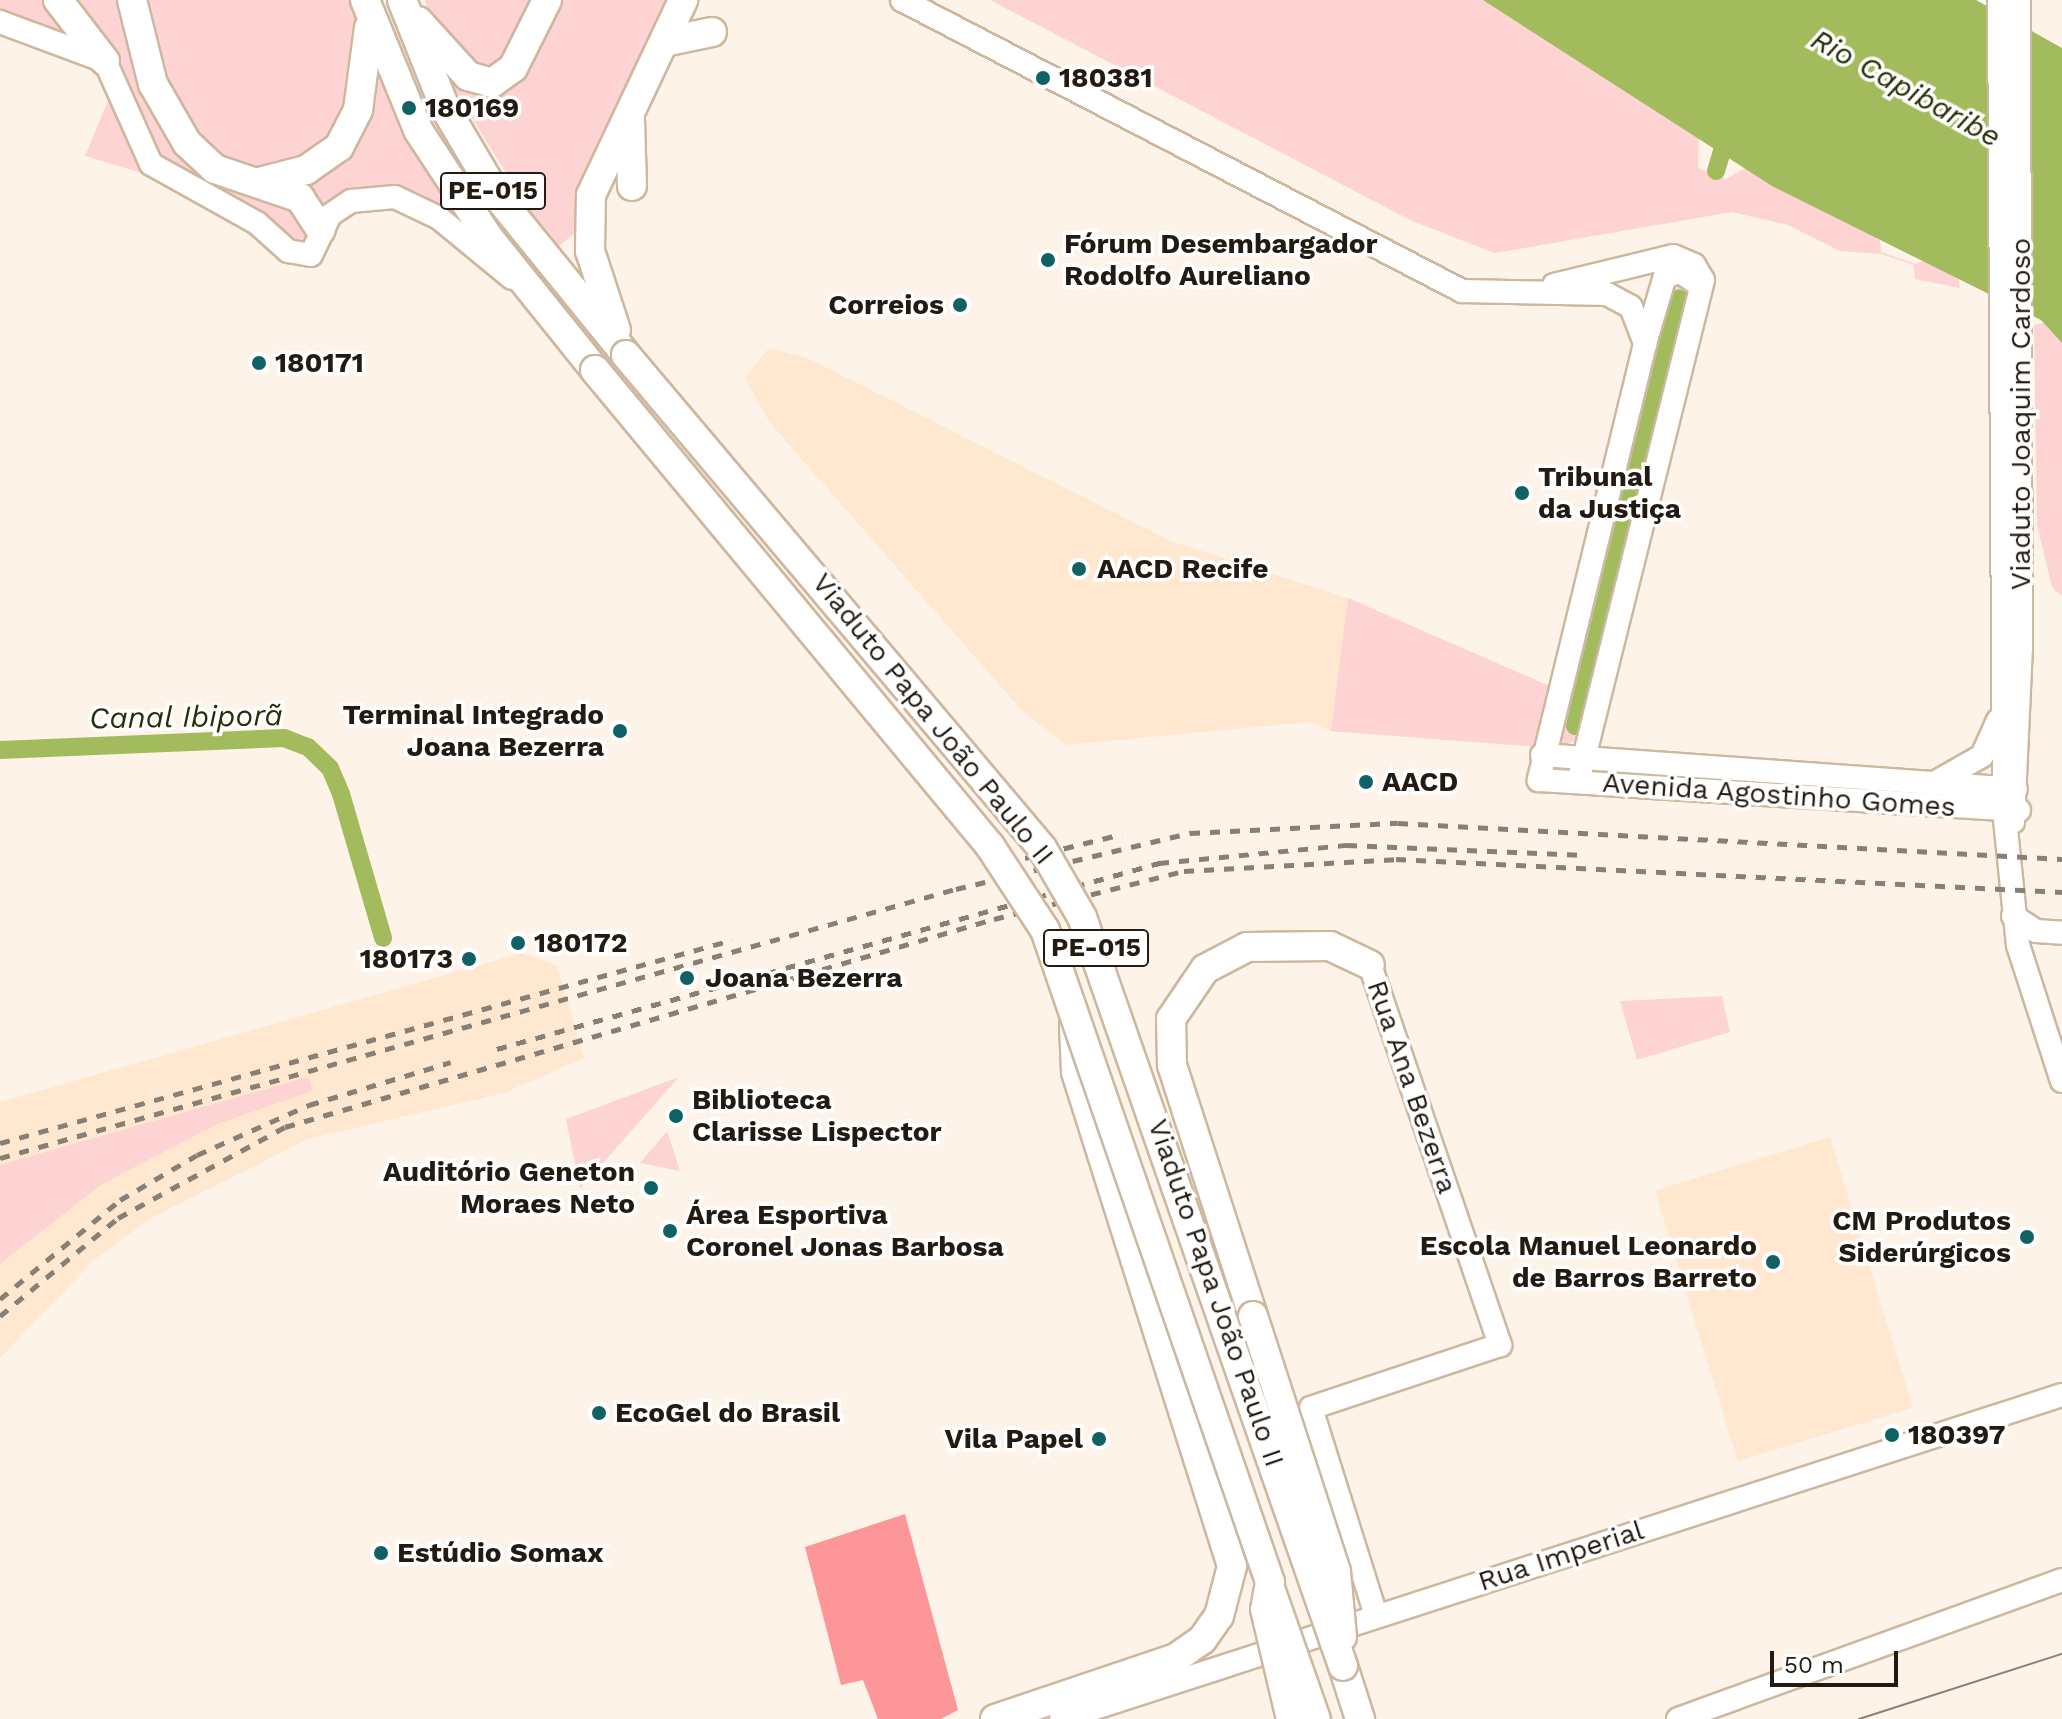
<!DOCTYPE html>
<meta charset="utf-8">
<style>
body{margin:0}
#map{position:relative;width:2062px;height:1719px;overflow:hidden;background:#fdf3e9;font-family:"Work Sans",sans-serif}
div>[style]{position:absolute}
.built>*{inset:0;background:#ffe8cf;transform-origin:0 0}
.green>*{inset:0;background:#fdd4d3}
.forest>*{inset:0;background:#fd9698}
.water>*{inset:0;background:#a2bb5c}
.canal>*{height:18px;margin:-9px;padding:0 9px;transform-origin:9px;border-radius:9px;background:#a2bb5c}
.roads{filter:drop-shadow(2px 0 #ceb79f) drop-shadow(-2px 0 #ceb79f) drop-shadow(0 2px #ceb79f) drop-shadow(0 -2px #ceb79f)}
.secondary>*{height:22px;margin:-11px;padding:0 11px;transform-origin:11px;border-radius:11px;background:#fff}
.highway>*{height:28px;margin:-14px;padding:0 14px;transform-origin:14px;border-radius:14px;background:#fff}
.tram>*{height:2px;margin:-1px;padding:0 1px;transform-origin:1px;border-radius:1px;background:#887f75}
.rail>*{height:5px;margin-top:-2.5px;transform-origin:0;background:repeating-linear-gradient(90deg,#887f75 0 10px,transparent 0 20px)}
.bridges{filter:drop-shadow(2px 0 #ceb79f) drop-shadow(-2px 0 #ceb79f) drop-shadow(0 2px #ceb79f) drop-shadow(0 -2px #ceb79f)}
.primary-bridge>*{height:24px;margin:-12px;padding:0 12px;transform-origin:12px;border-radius:12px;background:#fff}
.highway-bridge>*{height:28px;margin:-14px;padding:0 14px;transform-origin:14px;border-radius:14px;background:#fff}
.dots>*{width:22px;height:22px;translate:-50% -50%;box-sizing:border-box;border:4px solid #fff;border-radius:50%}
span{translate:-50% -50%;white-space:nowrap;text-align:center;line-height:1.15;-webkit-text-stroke:7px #fff;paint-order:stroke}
.shield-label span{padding:2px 6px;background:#fff;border:2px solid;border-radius:6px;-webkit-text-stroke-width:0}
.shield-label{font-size:26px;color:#231b12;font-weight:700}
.poi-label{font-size:28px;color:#231b12;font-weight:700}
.left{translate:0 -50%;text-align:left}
.right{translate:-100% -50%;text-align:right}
.street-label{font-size:28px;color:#231b12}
.water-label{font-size:30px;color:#262f07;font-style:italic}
.scale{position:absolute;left:1770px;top:1651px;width:128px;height:36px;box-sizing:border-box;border:4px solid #231b12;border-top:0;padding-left:10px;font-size:24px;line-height:28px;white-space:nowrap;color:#231b12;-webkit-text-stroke:6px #fff;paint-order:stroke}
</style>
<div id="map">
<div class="built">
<i style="clip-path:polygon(769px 348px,807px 358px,1171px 541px,1348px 598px,1540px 747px,1331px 731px,1310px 722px,1066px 745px,1025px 714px,770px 423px,745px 378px)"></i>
<i style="clip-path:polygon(522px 953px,557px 966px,584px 1058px,504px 1093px,308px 1139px,151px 1218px,93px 1261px,0 1358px,0 1102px)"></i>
<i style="left:1830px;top:1137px;width:283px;height:183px;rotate:73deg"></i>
</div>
<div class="green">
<i style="clip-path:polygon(0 0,359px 0,480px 242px,450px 209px,415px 192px,368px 200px,334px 225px,316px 257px,176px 183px,85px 156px,115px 84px,112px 75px,0 22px)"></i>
<i style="clip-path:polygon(425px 0,675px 0,586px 224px,554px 250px,449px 81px)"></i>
<i style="clip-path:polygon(990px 0,1507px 0,1699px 129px,1698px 168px,1726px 179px,1749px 166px,1854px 222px,1880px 241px,1881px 252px,1915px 264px,1930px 259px,1958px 274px,1960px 288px,1915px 279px,1914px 265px,1881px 254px,1840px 251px,1788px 225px,1732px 212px,1495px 253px,1412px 221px)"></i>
<i style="clip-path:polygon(1679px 280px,1696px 294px,1585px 736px,1565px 745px,1553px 736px,1663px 291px)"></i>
<i style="clip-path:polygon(2048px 322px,2062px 327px,2062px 596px,2052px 587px,2037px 525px,2034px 325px)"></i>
<i style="clip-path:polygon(1348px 598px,1552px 687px,1540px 747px,1331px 731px)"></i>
<i style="clip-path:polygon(1722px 996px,1730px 1032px,1637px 1060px,1620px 1001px)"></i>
<i style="clip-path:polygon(308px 1077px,313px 1091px,220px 1123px,102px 1184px,0 1264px,0 1165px)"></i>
<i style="clip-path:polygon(679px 1077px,580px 1189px,566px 1119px)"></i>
<i style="clip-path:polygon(667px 1131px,680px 1171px,640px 1163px)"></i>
</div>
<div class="forest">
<i style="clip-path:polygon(905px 1514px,958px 1710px,941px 1719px,878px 1719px,863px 1680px,841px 1685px,805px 1547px)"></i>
</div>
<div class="water">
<i style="clip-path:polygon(1483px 0,1976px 0,2062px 48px,2062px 343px,2041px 320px,1772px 186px)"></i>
</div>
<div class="canal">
<i style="left:1716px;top:171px;width:42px;rotate:-73.3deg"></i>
<i style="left:1575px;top:726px;width:440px;rotate:-76.3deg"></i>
<i style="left:0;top:750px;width:284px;rotate:-2.4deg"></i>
<i style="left:284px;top:738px;width:26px;rotate:21deg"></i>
<i style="left:308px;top:747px;width:30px;rotate:44deg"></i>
<i style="left:330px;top:768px;width:28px;rotate:67deg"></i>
<i style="left:341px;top:794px;width:150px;rotate:73.7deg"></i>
</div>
<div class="roads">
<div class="secondary">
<i style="left:902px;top:0;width:631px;rotate:27.46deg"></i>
<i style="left:1462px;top:291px;width:145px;rotate:1.2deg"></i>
<i style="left:1607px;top:294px;width:27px;rotate:28deg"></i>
<i style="left:1631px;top:307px;width:40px;rotate:69deg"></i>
<i style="left:1645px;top:344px;width:449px;rotate:103.7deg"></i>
<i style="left:1539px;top:780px;width:481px;rotate:3.6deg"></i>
<i style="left:1999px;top:0;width:810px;rotate:89.65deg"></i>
<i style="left:2004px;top:810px;width:136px;rotate:84.1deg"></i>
<i style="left:2018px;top:945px;width:143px;rotate:72.1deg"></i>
<i style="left:0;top:22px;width:112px;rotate:20.4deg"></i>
<i style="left:105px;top:61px;width:113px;rotate:65.9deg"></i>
<i style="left:151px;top:164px;width:121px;rotate:29.1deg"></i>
<i style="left:257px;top:223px;width:42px;rotate:42.1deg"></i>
<i style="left:288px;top:251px;width:23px;rotate:10deg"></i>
<i style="left:311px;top:255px;width:44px;rotate:-64.6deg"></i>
<i style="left:330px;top:215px;width:25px;rotate:-34deg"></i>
<i style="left:351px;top:201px;width:44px;rotate:-5.2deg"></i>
<i style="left:395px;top:197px;width:49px;rotate:25.5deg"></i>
<i style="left:439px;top:218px;width:94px;rotate:39.4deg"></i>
<i style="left:1554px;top:285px;width:122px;rotate:-13.7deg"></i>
<i style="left:1673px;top:256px;width:23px;rotate:23deg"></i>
<i style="left:1694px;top:265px;width:17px;rotate:59deg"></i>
<i style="left:1703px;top:280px;width:517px;rotate:103.98deg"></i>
<i style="left:1646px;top:340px;width:67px;rotate:-73.5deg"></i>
<i style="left:1665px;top:276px;width:16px;rotate:-14deg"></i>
<i style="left:1681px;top:272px;width:22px;rotate:36deg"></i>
<i style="left:1542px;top:755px;width:475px;rotate:4.1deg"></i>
<i style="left:1936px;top:782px;width:53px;rotate:-29.5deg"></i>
<i style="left:1982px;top:756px;width:39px;rotate:-66deg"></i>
<i style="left:2013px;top:822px;width:174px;rotate:-87.4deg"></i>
<i style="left:2021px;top:648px;width:648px;rotate:-90.18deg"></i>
<i style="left:2013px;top:916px;width:27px;rotate:33deg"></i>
<i style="left:2036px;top:931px;width:26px;rotate:4deg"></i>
<i style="left:1370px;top:965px;width:402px;rotate:71.1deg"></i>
<i style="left:1500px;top:1345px;width:199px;rotate:161.6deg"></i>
<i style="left:1311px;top:1408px;width:218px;rotate:72.6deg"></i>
<i style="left:1061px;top:1719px;width:1052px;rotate:-17.94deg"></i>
<i style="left:1678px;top:1719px;width:408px;rotate:-19.9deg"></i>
</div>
<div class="highway">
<i style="left:58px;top:0;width:77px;rotate:52.4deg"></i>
<i style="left:132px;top:0;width:87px;rotate:76deg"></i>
<i style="left:153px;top:84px;width:68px;rotate:60deg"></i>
<i style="left:187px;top:143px;width:38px;rotate:43deg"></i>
<i style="left:215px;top:169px;width:90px;rotate:18.8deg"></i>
<i style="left:300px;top:198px;width:38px;rotate:57deg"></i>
<i style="left:365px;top:0;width:140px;rotate:67.8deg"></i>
<i style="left:418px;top:130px;width:129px;rotate:56.7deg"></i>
<i style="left:489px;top:238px;width:169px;rotate:51.2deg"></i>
<i style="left:402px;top:0;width:116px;rotate:68.3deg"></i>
<i style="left:445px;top:108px;width:102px;rotate:59.4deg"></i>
<i style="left:497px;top:196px;width:205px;rotate:50.9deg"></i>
<i style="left:418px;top:21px;width:74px;rotate:47.7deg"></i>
<i style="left:468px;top:76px;width:25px;rotate:16deg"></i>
<i style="left:492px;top:83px;width:26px;rotate:-36deg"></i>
<i style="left:513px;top:68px;width:76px;rotate:-63.4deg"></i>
<i style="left:664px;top:42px;width:49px;rotate:-11.8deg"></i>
<i style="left:630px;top:119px;width:67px;rotate:88.3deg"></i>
<i style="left:259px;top:182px;width:49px;rotate:-14.3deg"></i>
<i style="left:306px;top:170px;width:40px;rotate:-34.9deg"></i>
<i style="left:339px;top:147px;width:42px;rotate:-62.8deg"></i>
<i style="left:358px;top:110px;width:83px;rotate:-82.4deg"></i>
<i style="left:616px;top:330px;width:83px;rotate:-108.2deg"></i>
<i style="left:590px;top:251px;width:56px;rotate:-89deg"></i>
<i style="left:591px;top:195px;width:216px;rotate:-64.7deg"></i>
<i style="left:1253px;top:1316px;width:264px;rotate:-107.9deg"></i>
<i style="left:1172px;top:1065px;width:46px;rotate:-91.2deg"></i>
<i style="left:1171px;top:1019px;width:60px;rotate:-55.8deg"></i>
<i style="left:1205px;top:969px;width:47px;rotate:-27.6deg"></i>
<i style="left:1247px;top:947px;width:83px;rotate:-0.7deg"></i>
<i style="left:1330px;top:946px;width:44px;rotate:25.4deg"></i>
<i style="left:1343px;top:1666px;width:56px;rotate:72.2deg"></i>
<i style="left:995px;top:1719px;width:191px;rotate:-18.6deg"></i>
<i style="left:1176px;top:1658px;width:32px;rotate:-35deg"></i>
<i style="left:1202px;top:1640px;width:29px;rotate:-55deg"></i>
<i style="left:1219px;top:1616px;width:52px;rotate:-75.4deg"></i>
<i style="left:1232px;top:1566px;width:518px;rotate:-107.53deg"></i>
<i style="left:1076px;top:1072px;width:47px;rotate:-92.4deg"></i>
</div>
</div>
<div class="tram">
<i style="left:1859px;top:1719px;width:213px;rotate:-17.8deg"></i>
</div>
<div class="rail">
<i style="left:1025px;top:858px;width:100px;rotate:-13.9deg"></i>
<i style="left:497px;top:1049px;width:688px;rotate:-15.69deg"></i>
<i style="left:1159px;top:863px;width:189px;rotate:-5.5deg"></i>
<i style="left:1347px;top:845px;width:239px;rotate:2.4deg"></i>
<i style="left:0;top:1143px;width:760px;rotate:-15.5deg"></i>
<i style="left:0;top:1158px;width:993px;rotate:-15.72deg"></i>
<i style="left:956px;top:889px;width:241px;rotate:-13.5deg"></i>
<i style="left:1190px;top:833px;width:208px;rotate:-2.8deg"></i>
<i style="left:1398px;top:823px;width:665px;rotate:3.1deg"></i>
<i style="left:0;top:1299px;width:156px;rotate:-39.5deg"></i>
<i style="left:120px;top:1200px;width:89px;rotate:-30.3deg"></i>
<i style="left:197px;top:1155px;width:123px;rotate:-24.1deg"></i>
<i style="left:309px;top:1105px;width:148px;rotate:-16.8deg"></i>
<i style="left:0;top:1316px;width:153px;rotate:-39.7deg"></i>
<i style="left:118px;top:1218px;width:190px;rotate:-28.6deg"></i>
<i style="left:285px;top:1127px;width:739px;rotate:-16.35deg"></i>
<i style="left:994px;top:919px;width:196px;rotate:-14.2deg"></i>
<i style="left:1184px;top:871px;width:212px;rotate:-3.2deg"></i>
<i style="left:1396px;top:859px;width:667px;rotate:2.84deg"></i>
</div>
<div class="bridges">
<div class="primary-bridge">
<i style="left:1270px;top:1582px;width:145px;rotate:70.7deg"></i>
</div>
<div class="highway-bridge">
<i style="left:626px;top:355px;width:645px;rotate:49.84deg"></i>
<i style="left:1042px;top:848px;width:80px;rotate:59.9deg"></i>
<i style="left:1082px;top:917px;width:793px;rotate:70.79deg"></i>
<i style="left:595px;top:370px;width:619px;rotate:50.31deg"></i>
<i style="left:990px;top:846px;width:100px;rotate:56.8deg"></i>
<i style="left:1045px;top:930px;width:690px;rotate:70.96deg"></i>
<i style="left:1270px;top:1582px;width:27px;rotate:100deg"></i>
<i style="left:1265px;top:1609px;width:113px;rotate:76.7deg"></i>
<i style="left:1253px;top:1316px;width:269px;rotate:72deg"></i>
<i style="left:1336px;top:1572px;width:65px;rotate:84.7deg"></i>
</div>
</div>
<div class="dots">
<i style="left:1043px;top:78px;background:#106164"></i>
<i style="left:409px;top:108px;background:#106164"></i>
<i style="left:1048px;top:260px;background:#106164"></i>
<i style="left:960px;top:305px;background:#106164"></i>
<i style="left:259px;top:363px;background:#106164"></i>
<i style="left:1522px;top:493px;background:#106164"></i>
<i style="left:1079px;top:569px;background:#106164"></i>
<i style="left:620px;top:731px;background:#106164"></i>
<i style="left:1366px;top:782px;background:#106164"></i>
<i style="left:518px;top:943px;background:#106164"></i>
<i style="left:469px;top:959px;background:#106164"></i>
<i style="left:687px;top:978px;background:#106164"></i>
<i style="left:676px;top:1116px;background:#106164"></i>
<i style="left:651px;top:1188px;background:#106164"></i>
<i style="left:670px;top:1231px;background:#106164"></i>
<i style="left:2027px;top:1237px;background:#106164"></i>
<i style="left:1773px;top:1262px;background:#106164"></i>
<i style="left:599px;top:1413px;background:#106164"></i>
<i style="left:1892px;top:1435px;background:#106164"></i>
<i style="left:1099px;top:1439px;background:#106164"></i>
<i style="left:381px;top:1553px;background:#106164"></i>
</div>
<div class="shield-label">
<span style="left:493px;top:191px">PE-015</span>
<span style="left:1096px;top:948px">PE-015</span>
</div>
<div class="poi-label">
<span class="left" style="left:1059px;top:78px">180381</span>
<span class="left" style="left:425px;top:108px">180169</span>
<span class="left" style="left:1064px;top:260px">Fórum Desembargador<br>Rodolfo Aureliano</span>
<span class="right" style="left:944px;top:305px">Correios</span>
<span class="left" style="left:275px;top:363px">180171</span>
<span class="left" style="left:1538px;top:493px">Tribunal<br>da Justiça</span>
<span class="left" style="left:1097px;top:569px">AACD Recife</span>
<span class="right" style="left:604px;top:731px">Terminal Integrado<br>Joana Bezerra</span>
<span class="left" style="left:1382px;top:782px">AACD</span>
<span class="left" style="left:534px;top:943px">180172</span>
<span class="right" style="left:453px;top:959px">180173</span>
<span class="left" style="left:705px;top:978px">Joana Bezerra</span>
<span class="left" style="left:692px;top:1116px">Biblioteca<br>Clarisse Lispector</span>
<span class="right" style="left:635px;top:1188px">Auditório Geneton<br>Moraes Neto</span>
<span class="left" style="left:686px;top:1231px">Área Esportiva<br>Coronel Jonas Barbosa</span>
<span class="right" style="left:2011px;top:1237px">CM Produtos<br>Siderúrgicos</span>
<span class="right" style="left:1757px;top:1262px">Escola Manuel Leonardo<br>de Barros Barreto</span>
<span class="left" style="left:615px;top:1413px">EcoGel do Brasil</span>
<span class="left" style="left:1908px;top:1435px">180397</span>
<span class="right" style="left:1083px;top:1439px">Vila Papel</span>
<span class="left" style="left:397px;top:1553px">Estúdio Somax</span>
</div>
<div class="street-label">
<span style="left:2021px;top:414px;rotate:-90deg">Viaduto Joaquim Cardoso</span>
<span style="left:933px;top:719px;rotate:51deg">Viaduto Papa João Paulo II</span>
<span style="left:1779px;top:795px;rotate:4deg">Avenida Agostinho Gomes</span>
<span style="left:1412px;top:1087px;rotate:71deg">Rua Ana Bezerra</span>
<span style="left:1216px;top:1293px;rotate:71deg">Viaduto Papa João Paulo II</span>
<span style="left:1561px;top:1556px;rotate:-18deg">Rua Imperial</span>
</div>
<div class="water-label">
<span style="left:1906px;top:88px;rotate:29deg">Rio Capibaribe</span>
<span style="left:186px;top:717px;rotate:-1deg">Canal Ibiporã</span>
</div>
<div class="scale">50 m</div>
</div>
